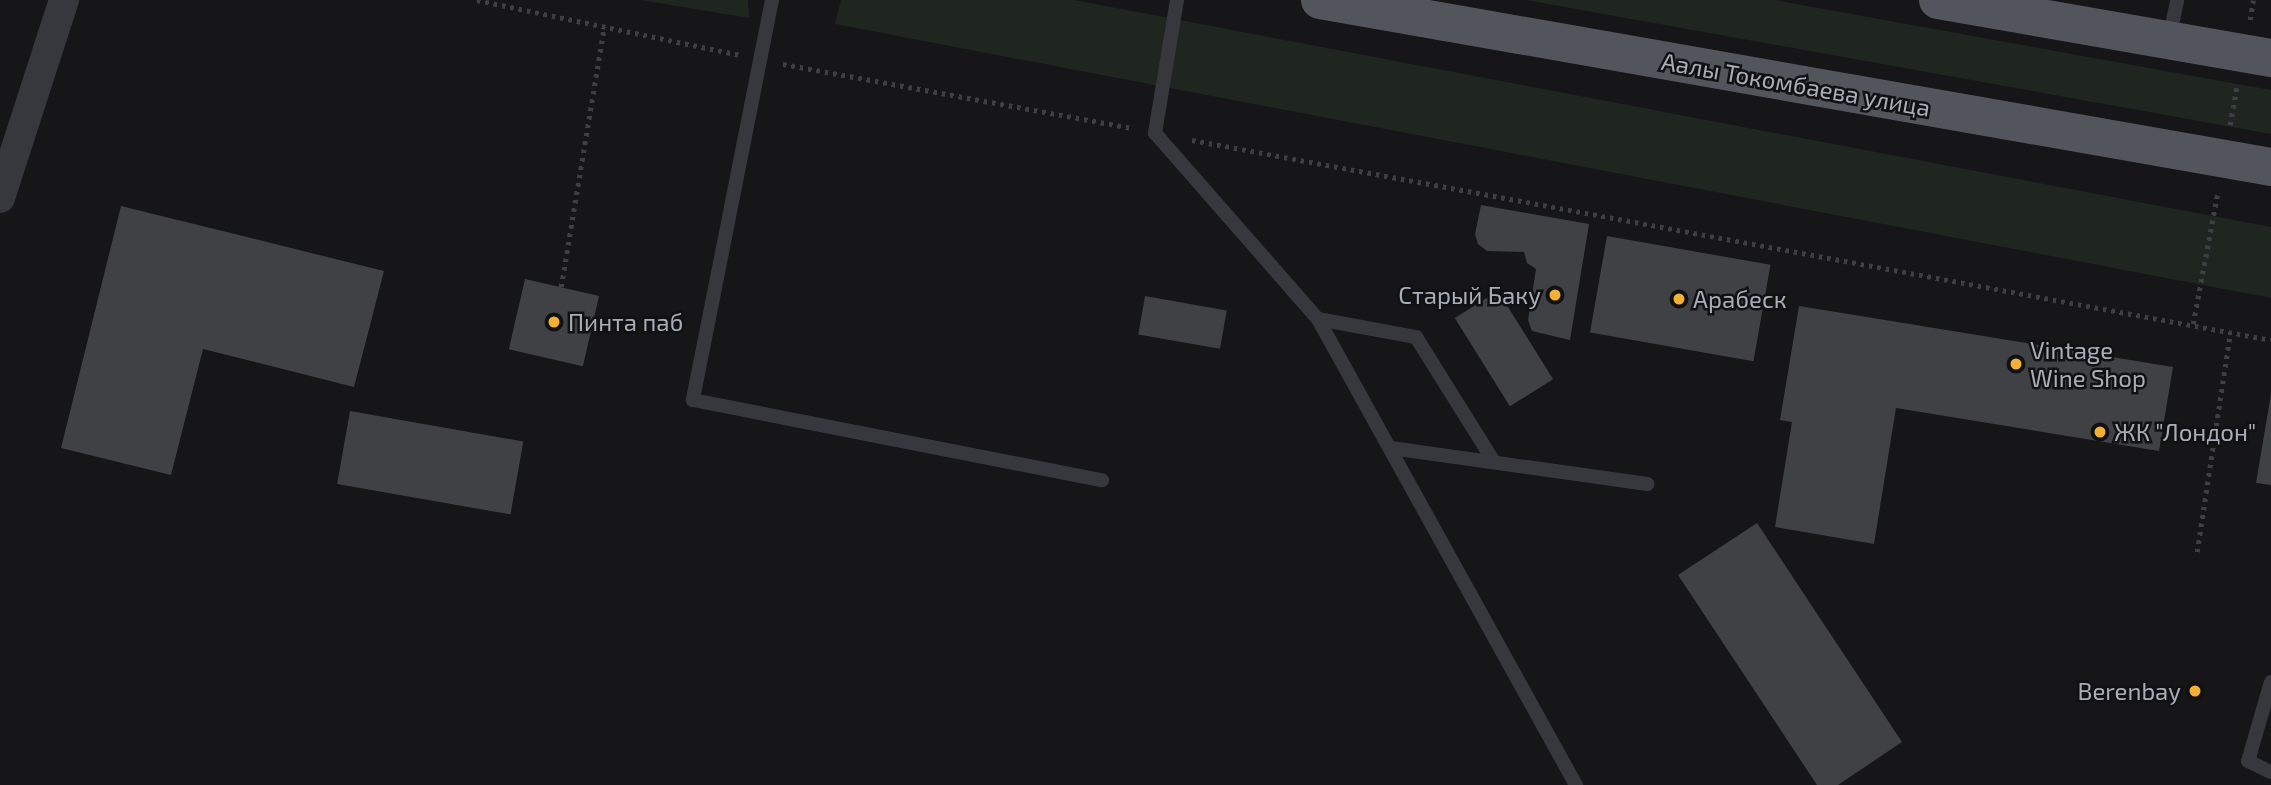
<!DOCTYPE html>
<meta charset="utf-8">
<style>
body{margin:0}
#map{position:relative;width:2271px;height:785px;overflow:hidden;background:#161618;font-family:"Exo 2",sans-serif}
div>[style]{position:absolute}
.green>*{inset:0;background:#1e261f}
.building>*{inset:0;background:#404145;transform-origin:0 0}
.path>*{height:4.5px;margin-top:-2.25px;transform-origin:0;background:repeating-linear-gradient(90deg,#3d3f44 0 3.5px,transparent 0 8.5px)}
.lane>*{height:14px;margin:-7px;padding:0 7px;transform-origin:7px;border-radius:7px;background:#37383d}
.street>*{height:30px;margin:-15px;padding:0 15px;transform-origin:15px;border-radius:15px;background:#37383d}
.primary>*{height:38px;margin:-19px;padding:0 19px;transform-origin:19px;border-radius:19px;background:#53555c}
.dots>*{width:19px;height:19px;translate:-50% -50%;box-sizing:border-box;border:4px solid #111113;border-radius:50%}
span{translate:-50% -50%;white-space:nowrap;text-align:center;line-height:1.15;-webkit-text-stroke:5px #111113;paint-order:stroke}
.street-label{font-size:24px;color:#a8adb8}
.poi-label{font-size:24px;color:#a8adb8}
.right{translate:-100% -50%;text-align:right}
.left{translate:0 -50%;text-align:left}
</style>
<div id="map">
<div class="green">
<i style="clip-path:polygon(641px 0,748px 0,749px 18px)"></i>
<i style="clip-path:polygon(841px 0,1074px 0,2271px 227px,2271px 298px,835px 24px)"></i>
<i style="clip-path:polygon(1526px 0,1774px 0,2271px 90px,2271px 134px)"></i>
</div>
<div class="building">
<i style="clip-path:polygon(1481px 205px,1589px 224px,1570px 340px,1532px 331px,1528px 320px,1536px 269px,1527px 263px,1524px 252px,1487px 251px,1478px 244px,1475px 234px)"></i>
<i style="clip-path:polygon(121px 206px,384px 271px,354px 387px,203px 349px,171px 475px,61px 448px)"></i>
<i style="left:1607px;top:236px;width:166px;height:98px;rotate:10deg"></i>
<i style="left:525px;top:279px;width:76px;height:72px;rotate:13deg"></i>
<i style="left:1498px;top:291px;width:104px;height:51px;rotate:58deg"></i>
<i style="left:1145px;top:296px;width:83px;height:39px;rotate:10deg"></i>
<i style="clip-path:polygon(1799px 306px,2173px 367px,2159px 451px,1896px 408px,1874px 544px,1775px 527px,1792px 422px,1780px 420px)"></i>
<i style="clip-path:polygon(2271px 394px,2271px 485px,2256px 483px)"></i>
<i style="left:350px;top:411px;width:176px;height:74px;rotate:10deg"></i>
<i style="clip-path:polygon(1757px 523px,1902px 742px,1838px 785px,1817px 785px,1678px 575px)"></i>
</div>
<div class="path">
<i style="left:477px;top:0;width:269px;rotate:11.8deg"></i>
<i style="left:2250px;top:20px;width:20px;rotate:-81deg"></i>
<i style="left:783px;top:64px;width:355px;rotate:10.4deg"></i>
<i style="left:2230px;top:125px;width:41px;rotate:-80.1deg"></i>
<i style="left:1192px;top:140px;width:1097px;rotate:10.5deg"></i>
<i style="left:561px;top:287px;width:264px;rotate:-80.6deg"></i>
<i style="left:2193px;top:324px;width:135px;rotate:-79.4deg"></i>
<i style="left:2197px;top:552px;width:220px;rotate:-81.4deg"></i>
</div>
<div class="lane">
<i style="left:772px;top:0;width:408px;rotate:101.2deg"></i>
<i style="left:693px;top:400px;width:417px;rotate:11.1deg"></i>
<i style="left:1177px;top:0;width:135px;rotate:99.4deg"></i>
<i style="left:1155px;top:133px;width:247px;rotate:48.8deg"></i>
<i style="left:1318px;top:319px;width:533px;rotate:61.03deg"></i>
<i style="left:2169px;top:39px;width:40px;rotate:-78deg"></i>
<i style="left:1318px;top:319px;width:100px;rotate:10.4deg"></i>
<i style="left:1416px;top:337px;width:147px;rotate:58deg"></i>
<i style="left:1391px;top:448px;width:259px;rotate:8deg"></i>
<i style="left:2271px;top:682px;width:82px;rotate:106.2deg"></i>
<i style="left:2248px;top:761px;width:25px;rotate:26deg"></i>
</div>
<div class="street">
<i style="left:0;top:198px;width:208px;rotate:-72.1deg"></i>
</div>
<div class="primary">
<i style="left:1320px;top:0;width:966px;rotate:9.96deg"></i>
<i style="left:1938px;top:0;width:338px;rotate:9.9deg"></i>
</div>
<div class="dots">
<i style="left:1555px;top:295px;background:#f2b134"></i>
<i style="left:1679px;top:299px;background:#f2b134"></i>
<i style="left:554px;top:322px;background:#f2b134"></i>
<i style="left:2016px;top:364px;background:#f2b134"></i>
<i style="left:2100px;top:432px;background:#f2b134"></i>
<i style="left:2195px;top:691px;background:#f2b134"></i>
</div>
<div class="street-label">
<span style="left:1796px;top:84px;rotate:10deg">Аалы Токомбаева улица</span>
</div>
<div class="poi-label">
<span class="right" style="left:1541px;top:295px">Старый Баку</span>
<span class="left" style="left:1693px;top:299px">Арабеск</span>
<span class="left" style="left:568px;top:322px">Пинта паб</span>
<span class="left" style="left:2030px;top:364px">Vintage<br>Wine Shop</span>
<span class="left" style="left:2114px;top:432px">ЖК "Лондон"</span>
<span class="right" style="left:2181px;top:691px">Berenbay</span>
</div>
</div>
